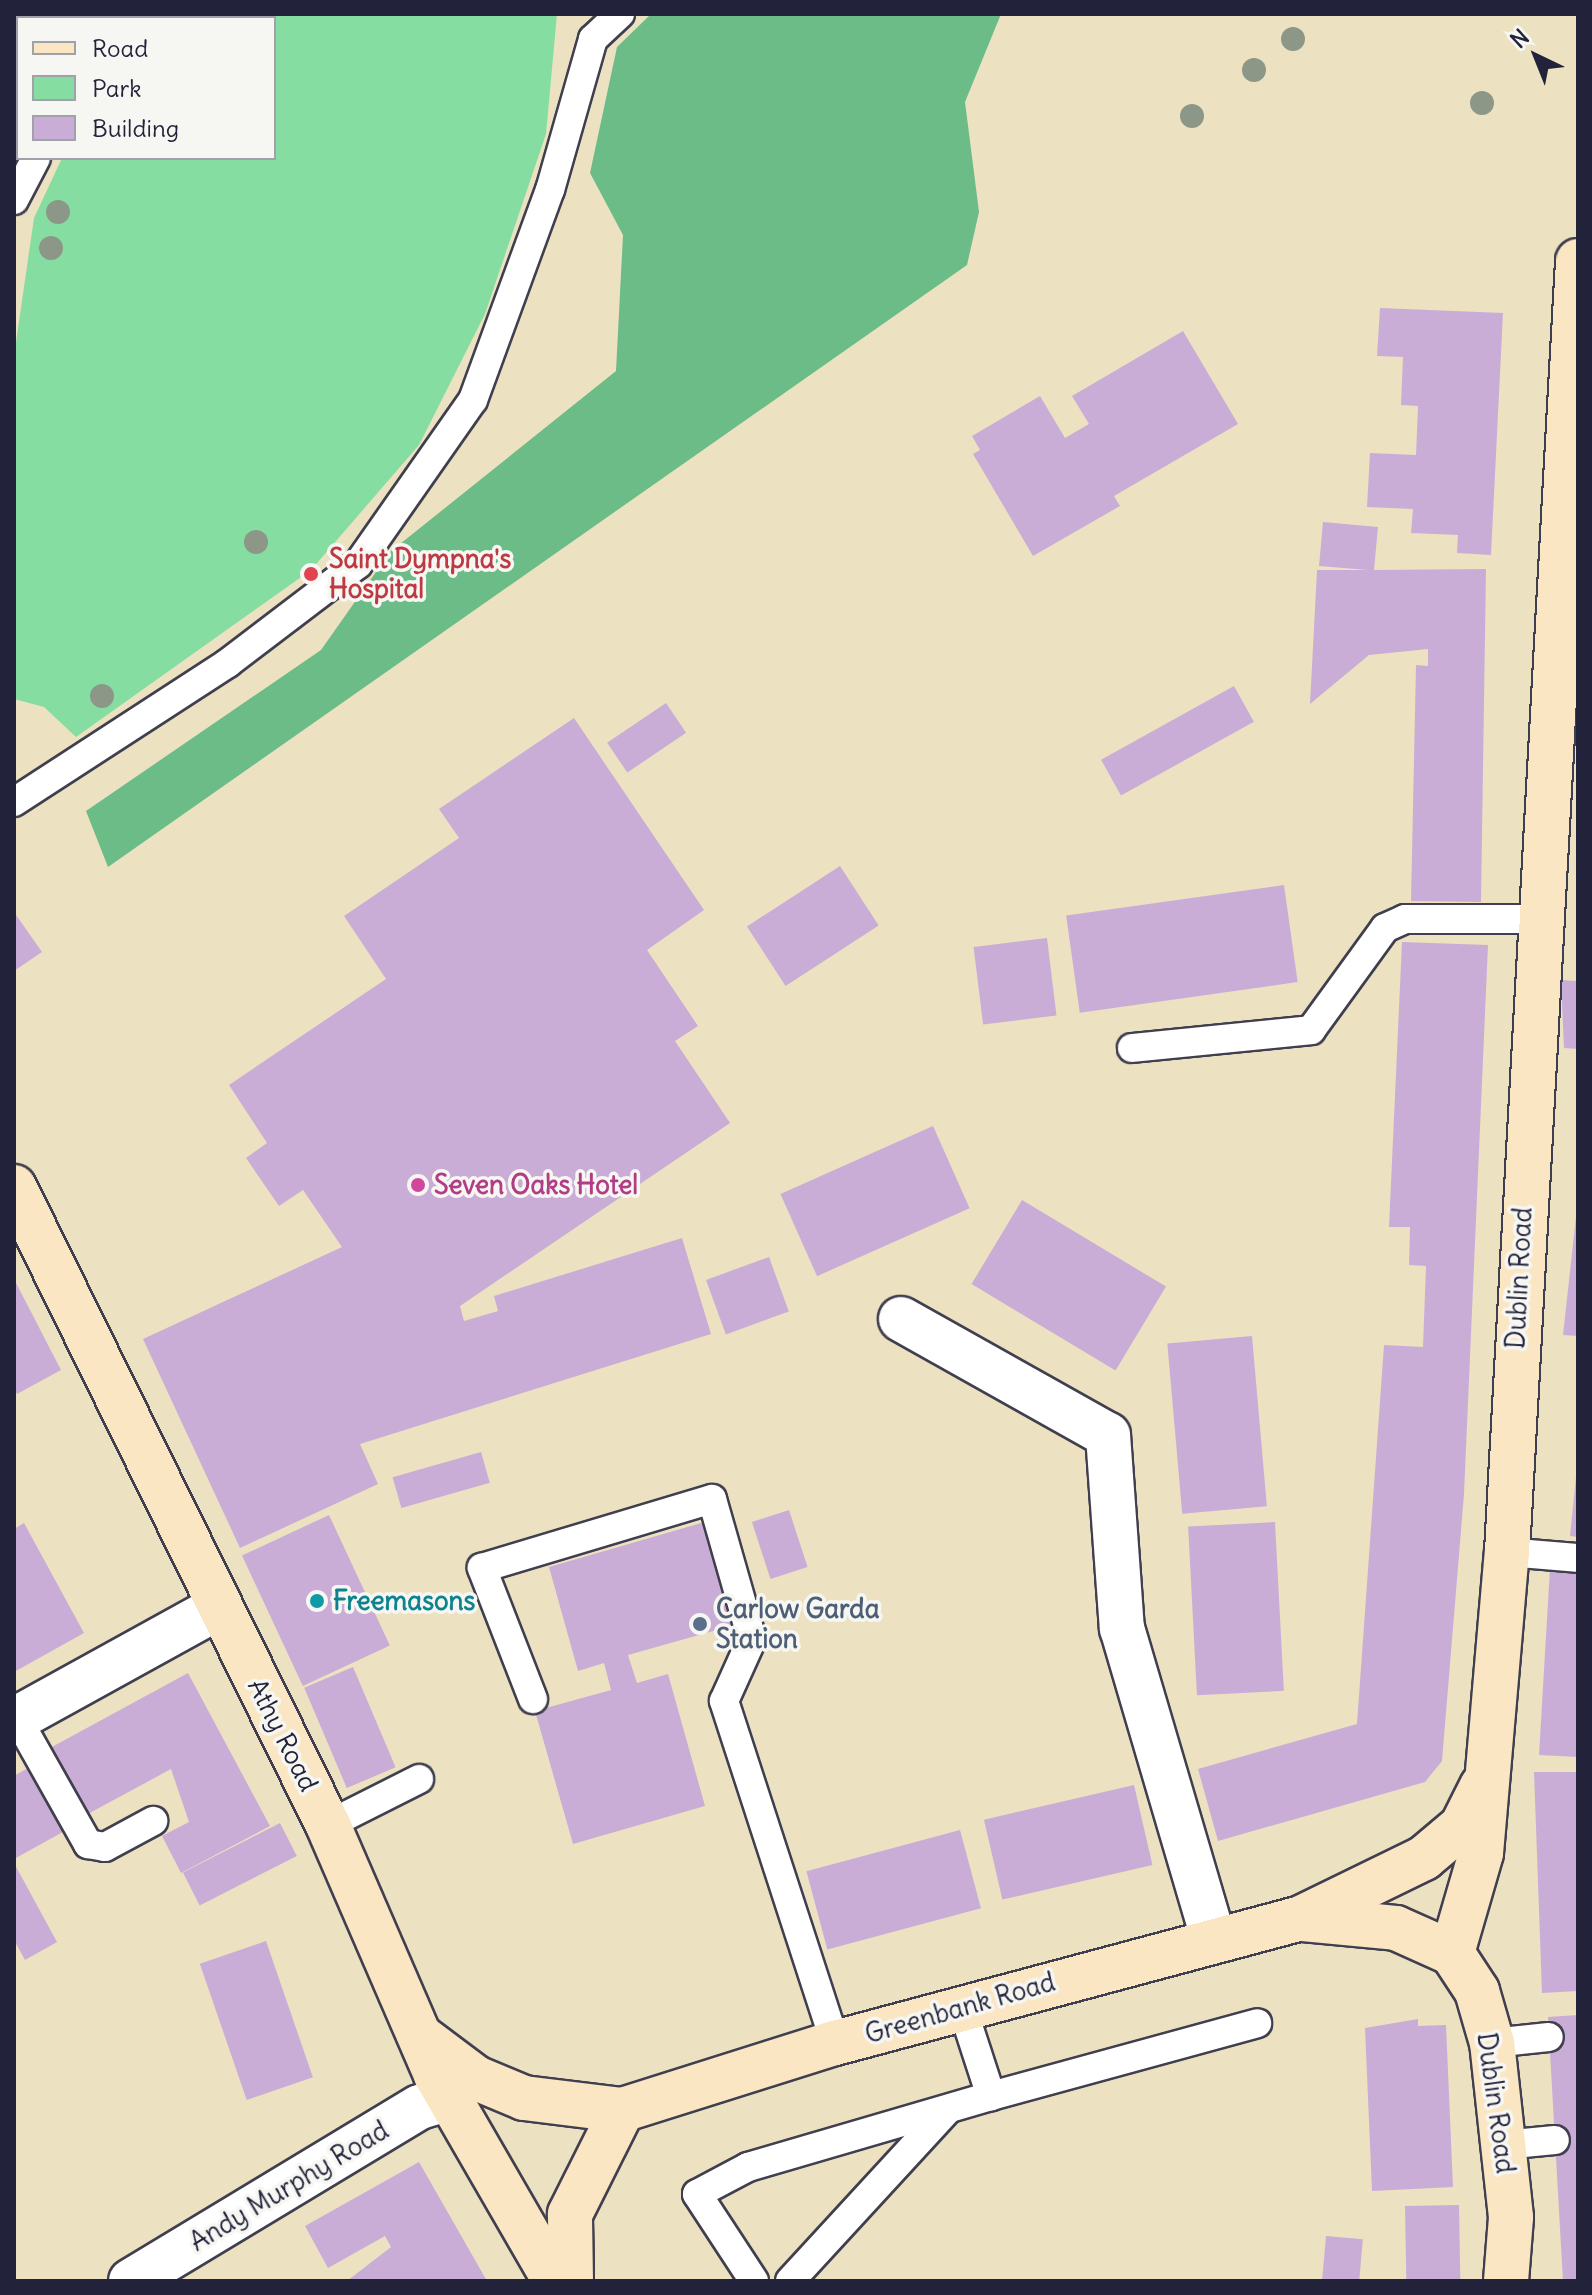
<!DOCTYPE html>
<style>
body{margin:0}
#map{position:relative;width:1592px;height:2295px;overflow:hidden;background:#ece1c1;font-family:Delius,sans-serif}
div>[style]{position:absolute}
.green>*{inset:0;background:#86dda2}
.forest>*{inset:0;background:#6cbc88}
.building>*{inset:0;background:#caadd7;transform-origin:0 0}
.roads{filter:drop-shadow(2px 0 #403f4f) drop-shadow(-2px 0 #403f4f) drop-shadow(0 2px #403f4f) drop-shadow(0 -2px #403f4f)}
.lane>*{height:28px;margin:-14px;padding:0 14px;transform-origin:14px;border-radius:14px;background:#fff}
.street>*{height:44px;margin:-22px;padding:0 22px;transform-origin:22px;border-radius:22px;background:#fff}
.secondary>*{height:44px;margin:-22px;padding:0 22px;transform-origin:22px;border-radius:22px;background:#fbe6c3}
.trees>*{width:24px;height:24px;margin:-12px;border-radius:50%;background:#8d9788}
.dots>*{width:22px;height:22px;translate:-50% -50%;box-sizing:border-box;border:4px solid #f6f6f2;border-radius:50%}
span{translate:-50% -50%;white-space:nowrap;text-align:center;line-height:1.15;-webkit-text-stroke:7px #f6f6f2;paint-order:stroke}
.health-label{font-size:26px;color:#be3a42;font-weight:700}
.left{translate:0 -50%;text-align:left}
.hotel-label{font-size:26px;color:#b23c85;font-weight:700}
.street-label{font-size:26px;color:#22223b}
.culture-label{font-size:26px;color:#0d838f;font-weight:700}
.service-label{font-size:26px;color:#4e5e75;font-weight:700}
.frame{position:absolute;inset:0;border:16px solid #22223b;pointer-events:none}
.legend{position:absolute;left:16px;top:16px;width:260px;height:144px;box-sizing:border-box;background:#f6f6f2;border:2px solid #a1a1a9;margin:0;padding:10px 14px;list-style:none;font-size:24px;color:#22223b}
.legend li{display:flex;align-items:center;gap:16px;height:40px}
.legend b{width:40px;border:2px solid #a1a1a9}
.north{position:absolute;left:1496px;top:16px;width:80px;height:80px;-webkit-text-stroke:6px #f6f6f2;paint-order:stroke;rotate:317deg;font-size:22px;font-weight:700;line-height:32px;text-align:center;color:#22223b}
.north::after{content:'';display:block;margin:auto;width:28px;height:36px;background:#22223b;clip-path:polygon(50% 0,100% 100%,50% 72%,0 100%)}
</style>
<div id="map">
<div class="green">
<i style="clip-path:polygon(185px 14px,557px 14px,546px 134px,485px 314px,419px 445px,311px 570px,76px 737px,44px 707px,14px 699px,14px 356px,34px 218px,62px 158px,274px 158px,274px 18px,179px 18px)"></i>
</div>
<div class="forest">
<i style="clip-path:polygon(651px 14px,1001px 14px,965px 102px,979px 212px,967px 265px,108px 867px,86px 811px,321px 650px,390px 552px,616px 371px,623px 235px,590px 173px,617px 47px)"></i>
</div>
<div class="building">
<i style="clip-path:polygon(14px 54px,18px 60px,14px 123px)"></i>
<i style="clip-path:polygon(1380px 308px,1503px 313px,1491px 555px,1457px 553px,1458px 535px,1411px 533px,1413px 509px,1367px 507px,1370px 453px,1416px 455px,1418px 406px,1401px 405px,1403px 357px,1377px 356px)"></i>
<i style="clip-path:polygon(1183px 331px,1238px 424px,1114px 496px,1120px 506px,1033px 556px,973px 454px,980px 450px,972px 436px,1040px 396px,1065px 438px,1089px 424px,1072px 396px)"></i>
<i style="clip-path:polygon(1323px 522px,1378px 527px,1374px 570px,1486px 569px,1481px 902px,1411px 901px,1416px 665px,1428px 666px,1428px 649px,1369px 655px,1310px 704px,1317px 570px,1368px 570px,1319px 566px)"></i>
<i style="left:1234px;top:686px;width:41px;height:152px;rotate:61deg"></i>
<i style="left:666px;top:703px;width:36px;height:71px;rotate:56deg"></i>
<i style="clip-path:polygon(574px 718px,704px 910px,647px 950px,698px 1026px,675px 1041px,730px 1123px,460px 1306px,464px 1321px,498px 1311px,494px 1296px,682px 1238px,711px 1334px,360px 1444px,378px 1484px,240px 1548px,143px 1339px,342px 1247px,303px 1190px,279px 1206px,246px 1158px,267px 1143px,229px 1085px,386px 979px,344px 916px,459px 838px,439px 809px)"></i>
<i style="left:840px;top:866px;width:71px;height:111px;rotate:57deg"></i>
<i style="left:1284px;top:885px;width:98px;height:220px;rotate:82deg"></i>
<i style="clip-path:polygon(14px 912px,42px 952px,14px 971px)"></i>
<i style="left:1047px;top:938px;width:78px;height:74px;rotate:83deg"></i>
<i style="clip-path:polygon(1402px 942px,1488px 945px,1464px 1494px,1442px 1761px,1425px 1782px,1218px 1841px,1198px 1769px,1357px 1724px,1384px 1345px,1423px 1347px,1426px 1266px,1409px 1265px,1410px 1227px,1389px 1227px)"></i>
<i style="clip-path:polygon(1561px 980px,1578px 981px,1578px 1049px,1564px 1048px)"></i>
<i style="left:933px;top:1126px;width:90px;height:167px;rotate:66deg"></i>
<i style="left:1022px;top:1200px;width:168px;height:98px;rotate:31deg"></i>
<i style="clip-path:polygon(1576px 1217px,1578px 1217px,1578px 1336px,1563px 1335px)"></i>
<i style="left:769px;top:1257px;width:58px;height:67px;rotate:70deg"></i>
<i style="clip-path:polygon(14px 1279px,61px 1370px,17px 1394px,14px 1388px)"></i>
<i style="left:1252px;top:1336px;width:171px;height:85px;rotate:85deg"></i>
<i style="left:481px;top:1452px;width:32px;height:92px;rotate:74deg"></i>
<i style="clip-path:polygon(1576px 1477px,1578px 1477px,1578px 1537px,1570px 1536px)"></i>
<i style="left:789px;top:1510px;width:60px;height:39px;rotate:72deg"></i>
<i style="left:329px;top:1515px;width:144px;height:96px;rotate:65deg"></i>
<i style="clip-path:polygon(715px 1519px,745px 1622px,628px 1655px,637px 1683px,668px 1674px,705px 1806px,573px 1844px,535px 1711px,611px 1690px,604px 1663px,578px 1671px,549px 1567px)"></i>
<i style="left:1275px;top:1522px;width:169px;height:87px;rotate:87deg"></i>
<i style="clip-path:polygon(24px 1523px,84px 1633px,14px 1672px,14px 1529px)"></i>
<i style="clip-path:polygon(1550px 1568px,1578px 1570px,1578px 1757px,1539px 1755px)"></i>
<i style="left:353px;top:1667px;width:109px;height:53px;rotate:67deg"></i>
<i style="clip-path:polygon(188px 1673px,270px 1826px,181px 1873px,162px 1836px,189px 1822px,171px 1769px,86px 1815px,50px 1748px)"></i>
<i style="clip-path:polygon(35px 1764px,70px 1828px,14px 1859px,14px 1776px)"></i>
<i style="clip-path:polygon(1534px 1772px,1578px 1772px,1578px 1991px,1542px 1993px)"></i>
<i style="left:1134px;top:1785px;width:82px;height:154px;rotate:77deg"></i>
<i style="left:280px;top:1823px;width:37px;height:109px;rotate:63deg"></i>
<i style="left:960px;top:1830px;width:81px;height:159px;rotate:75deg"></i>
<i style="clip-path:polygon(14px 1863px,57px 1942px,25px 1960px,14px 1940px)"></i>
<i style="left:266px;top:1941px;width:144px;height:70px;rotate:71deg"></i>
<i style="clip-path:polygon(1578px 2015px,1578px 2281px,1563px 2281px,1548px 2017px)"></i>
<i style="clip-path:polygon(1418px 2019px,1418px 2026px,1446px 2025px,1453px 2187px,1372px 2191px,1365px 2028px)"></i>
<i style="clip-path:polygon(419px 2162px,487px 2281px,347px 2281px,391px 2247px,385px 2236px,328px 2268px,305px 2226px)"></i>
<i style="left:1459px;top:2205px;width:76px;height:54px;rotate:89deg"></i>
<i style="left:1326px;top:2236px;width:37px;height:45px;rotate:5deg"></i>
</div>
<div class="roads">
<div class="lane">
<i style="left:141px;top:18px;width:7px;rotate:-34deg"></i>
<i style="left:14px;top:200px;width:47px;rotate:-62.4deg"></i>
<i style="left:14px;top:802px;width:255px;rotate:-33deg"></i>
<i style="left:228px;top:663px;width:163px;rotate:-37.3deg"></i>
<i style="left:358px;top:564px;width:200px;rotate:-55deg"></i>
<i style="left:473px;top:400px;width:224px;rotate:-69.9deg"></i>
<i style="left:550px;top:190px;width:157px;rotate:-74.1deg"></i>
<i style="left:593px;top:39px;width:37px;rotate:-43deg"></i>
<i style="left:1132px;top:1048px;width:180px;rotate:-5.7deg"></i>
<i style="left:1311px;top:1030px;width:126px;rotate:-54deg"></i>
<i style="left:1385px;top:928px;width:22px;rotate:-24deg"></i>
<i style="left:1405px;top:919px;width:132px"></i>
<i style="left:1507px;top:1552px;width:71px;rotate:4.8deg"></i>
<i style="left:533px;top:1699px;width:141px;rotate:-111.3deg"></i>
<i style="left:482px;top:1568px;width:240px;rotate:-16.7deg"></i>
<i style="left:712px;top:1499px;width:146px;rotate:74.1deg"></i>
<i style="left:752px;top:1639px;width:68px;rotate:114.3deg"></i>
<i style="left:724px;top:1701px;width:360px;rotate:72deg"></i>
<i style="left:17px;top:1718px;width:145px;rotate:60.6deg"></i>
<i style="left:88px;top:1844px;width:17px;rotate:10deg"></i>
<i style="left:105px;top:1847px;width:55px;rotate:-28.4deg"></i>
<i style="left:328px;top:1825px;width:102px;rotate:-26.8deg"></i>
<i style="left:962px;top:2007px;width:94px;rotate:72deg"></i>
<i style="left:991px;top:2096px;width:276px;rotate:-15.3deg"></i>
<i style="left:1492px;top:2043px;width:57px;rotate:-6deg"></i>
<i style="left:1503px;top:2145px;width:52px;rotate:-5.5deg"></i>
<i style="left:754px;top:2281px;width:104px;rotate:-123.2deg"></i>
<i style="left:697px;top:2194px;width:58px;rotate:-27.9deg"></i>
<i style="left:748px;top:2167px;width:253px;rotate:-16.3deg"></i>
<i style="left:790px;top:2281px;width:232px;rotate:-47.4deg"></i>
</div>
<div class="street">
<i style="left:901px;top:1319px;width:237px;rotate:29.3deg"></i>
<i style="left:1108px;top:1435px;width:194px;rotate:85.9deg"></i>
<i style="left:1122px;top:1628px;width:323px;rotate:73.6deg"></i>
<i style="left:14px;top:1720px;width:234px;rotate:-28.9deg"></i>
<i style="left:131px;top:2281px;width:337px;rotate:-31.1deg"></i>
<i style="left:420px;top:2107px;width:30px;rotate:-17deg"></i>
</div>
<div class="secondary">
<i style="left:14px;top:1187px;width:711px;rotate:63.8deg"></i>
<i style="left:328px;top:1825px;width:272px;rotate:66.6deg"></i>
<i style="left:436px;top:2075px;width:238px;rotate:60deg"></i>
<i style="left:1303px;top:1919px;width:93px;rotate:5.5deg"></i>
<i style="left:1396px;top:1928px;width:61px;rotate:24.1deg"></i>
<i style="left:424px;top:2039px;width:65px;rotate:36.9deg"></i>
<i style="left:476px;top:2078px;width:52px;rotate:22.6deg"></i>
<i style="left:524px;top:2098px;width:99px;rotate:7deg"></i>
<i style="left:622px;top:2110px;width:223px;rotate:-17.5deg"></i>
<i style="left:835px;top:2043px;width:482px;rotate:-15deg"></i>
<i style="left:1301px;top:1918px;width:137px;rotate:-26deg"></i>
<i style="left:1424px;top:1858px;width:50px;rotate:-40.1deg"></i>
<i style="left:1462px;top:1826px;width:45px;rotate:-63.4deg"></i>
<i style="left:571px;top:2281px;width:67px;rotate:-90.9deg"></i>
<i style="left:570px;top:2214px;width:116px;rotate:-63.4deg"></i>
<i style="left:1506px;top:2281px;width:64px;rotate:-85.5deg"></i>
<i style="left:1511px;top:2217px;width:175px;rotate:-96.2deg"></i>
<i style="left:1492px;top:2043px;width:54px;rotate:-106.1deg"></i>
<i style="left:1477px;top:1991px;width:45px;rotate:-123.3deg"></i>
<i style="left:1452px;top:1953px;width:104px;rotate:-73.8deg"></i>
<i style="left:1481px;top:1853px;width:302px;rotate:-85.1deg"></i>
<i style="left:1507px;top:1552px;width:1293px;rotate:-86.85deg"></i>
</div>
</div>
<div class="trees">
<i style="left:1293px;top:39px"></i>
<i style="left:1254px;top:70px"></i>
<i style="left:1482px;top:103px"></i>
<i style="left:1192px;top:116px"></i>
<i style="left:58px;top:212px"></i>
<i style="left:51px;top:248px"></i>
<i style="left:256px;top:542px"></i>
<i style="left:102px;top:696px"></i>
</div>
<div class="dots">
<i style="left:311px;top:574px;background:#e0444e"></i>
<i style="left:418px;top:1185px;background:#d1479c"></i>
<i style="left:317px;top:1601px;background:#0f9aa8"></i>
<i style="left:700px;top:1624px;background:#5c6f8a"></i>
</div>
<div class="health-label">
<span class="left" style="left:329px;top:574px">Saint Dympna's<br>Hospital</span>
</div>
<div class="hotel-label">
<span class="left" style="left:434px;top:1185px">Seven Oaks Hotel</span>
</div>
<div class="street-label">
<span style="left:1519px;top:1278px;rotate:-87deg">Dublin Road</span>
<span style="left:283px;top:1735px;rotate:63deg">Athy Road</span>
<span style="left:960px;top:2008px;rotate:-16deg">Greenbank Road</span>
<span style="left:1496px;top:2103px;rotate:82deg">Dublin Road</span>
<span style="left:289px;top:2186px;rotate:-31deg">Andy Murphy Road</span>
</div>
<div class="culture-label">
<span class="left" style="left:333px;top:1601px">Freemasons</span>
</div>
<div class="service-label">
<span class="left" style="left:716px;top:1624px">Carlow Garda<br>Station</span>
</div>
<div class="frame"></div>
<ul class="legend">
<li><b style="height:10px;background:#fbe6c3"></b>Road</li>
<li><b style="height:22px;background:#86dda2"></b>Park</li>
<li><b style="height:22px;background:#caadd7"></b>Building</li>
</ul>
<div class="north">N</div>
</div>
